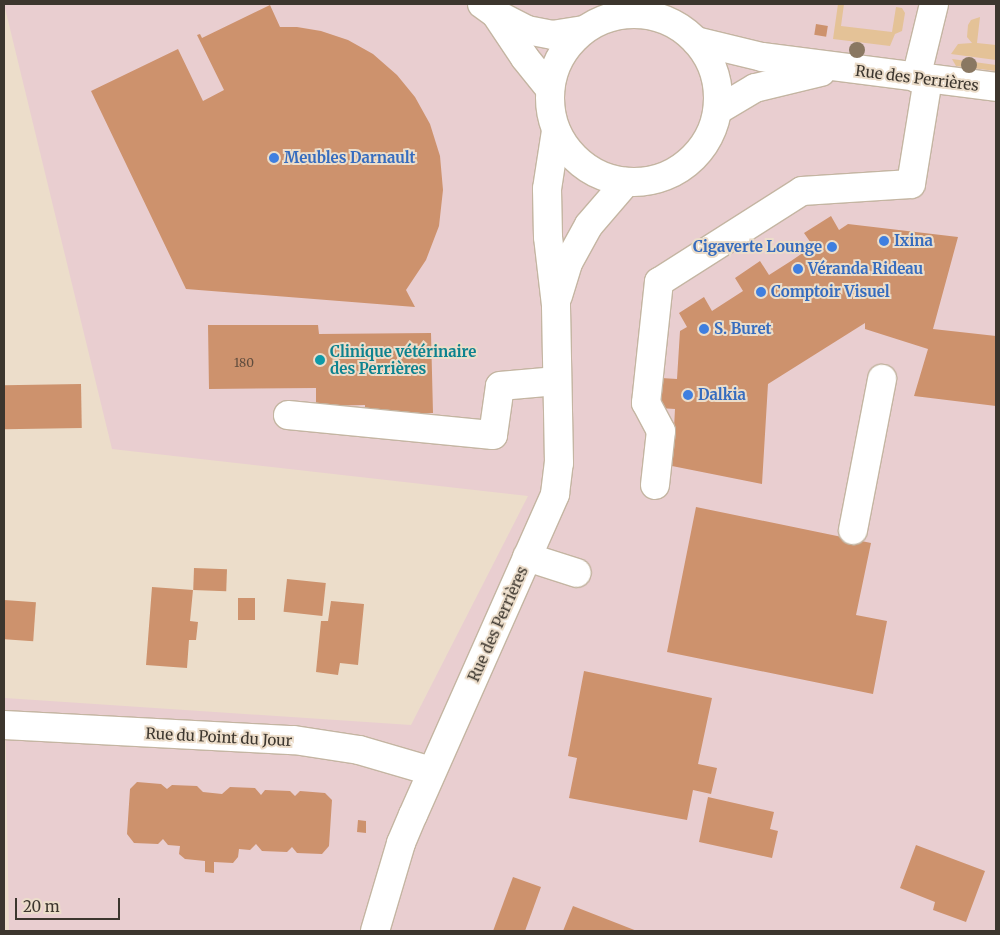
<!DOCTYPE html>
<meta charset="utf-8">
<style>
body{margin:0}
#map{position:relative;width:1000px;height:935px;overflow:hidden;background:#ecddca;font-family:Merriweather,serif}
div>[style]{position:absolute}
.commercial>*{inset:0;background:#e9ced0}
.green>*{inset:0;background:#e4c297}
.building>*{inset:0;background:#cd926d;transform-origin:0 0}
.roads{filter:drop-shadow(1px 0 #c4b5a2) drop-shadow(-1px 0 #c4b5a2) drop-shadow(0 1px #c4b5a2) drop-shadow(0 -1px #c4b5a2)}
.minor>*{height:28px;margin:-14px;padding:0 14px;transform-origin:14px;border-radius:14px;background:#fff}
.minor>.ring{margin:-14px;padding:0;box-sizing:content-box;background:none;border:28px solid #fff;border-radius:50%}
.trees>*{width:16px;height:16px;margin:-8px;border-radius:50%;background:#8a7862}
.dots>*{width:14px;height:14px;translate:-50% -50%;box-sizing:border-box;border:2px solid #ecddca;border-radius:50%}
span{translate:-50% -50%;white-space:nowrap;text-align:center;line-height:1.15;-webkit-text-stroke:4px #ecddca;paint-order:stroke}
.number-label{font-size:12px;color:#604d3e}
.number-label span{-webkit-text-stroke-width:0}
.street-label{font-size:15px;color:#3c362e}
.shop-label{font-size:15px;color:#366cbe;font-weight:700}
.left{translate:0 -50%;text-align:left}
.right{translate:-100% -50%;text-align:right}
.culture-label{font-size:15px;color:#0d838f;font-weight:700}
.frame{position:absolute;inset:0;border:5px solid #3c362e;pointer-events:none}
.scale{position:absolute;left:15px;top:898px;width:105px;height:22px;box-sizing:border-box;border:2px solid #3c362e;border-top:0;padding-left:6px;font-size:15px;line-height:18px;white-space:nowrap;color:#3c362e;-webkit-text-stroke:4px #ecddca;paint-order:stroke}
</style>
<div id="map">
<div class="commercial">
<i style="clip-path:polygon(4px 4px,996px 4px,996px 931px,9px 931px,5px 698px,411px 725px,528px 496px,112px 449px)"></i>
</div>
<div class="green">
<i style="clip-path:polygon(838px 4px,844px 4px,841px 26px,892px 32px,896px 7px,902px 8px,905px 13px,902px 31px,895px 34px,890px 46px,833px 39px)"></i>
<i style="clip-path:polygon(980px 17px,977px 43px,996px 45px,996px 60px,951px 54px,958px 44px,972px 43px,967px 37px,968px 25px,971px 20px)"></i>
<i style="clip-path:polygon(952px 59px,996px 65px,996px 71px,956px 66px)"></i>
</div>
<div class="building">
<i style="clip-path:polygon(270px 5px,280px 27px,297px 27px,321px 31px,348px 40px,373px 54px,397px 75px,415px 97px,430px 124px,440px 156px,443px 190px,439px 226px,426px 260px,406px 290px,415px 307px,186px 289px,91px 91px,178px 49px,203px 101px,224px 90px,197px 35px,200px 34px,202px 38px)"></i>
<i style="left:816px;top:24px;width:12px;height:11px;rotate:9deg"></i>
<i style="clip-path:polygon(831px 216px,839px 230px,848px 224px,958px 237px,933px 329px,996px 336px,996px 406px,914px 396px,928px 349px,865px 329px,865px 323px,768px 384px,762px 484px,672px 466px,675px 409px,659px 408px,661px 378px,677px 379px,680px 331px,687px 327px,679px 313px,704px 297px,712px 311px,743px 291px,735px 278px,760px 261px,769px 275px,791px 261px,813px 246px,804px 233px)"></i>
<i style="clip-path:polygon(208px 325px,318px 325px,319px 334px,431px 333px,433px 413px,365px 413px,365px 405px,316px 406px,316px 388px,209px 389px)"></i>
<i style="left:81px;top:384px;width:44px;height:77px;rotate:89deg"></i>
<i style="clip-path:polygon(696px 507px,871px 543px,856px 615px,887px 621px,873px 694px,667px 652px)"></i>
<i style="left:194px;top:568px;width:33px;height:22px;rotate:2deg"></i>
<i style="left:287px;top:579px;width:39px;height:33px;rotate:6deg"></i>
<i style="clip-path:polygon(152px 587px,193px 590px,190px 621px,198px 622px,196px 640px,189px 640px,187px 668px,146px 665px)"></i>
<i style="left:238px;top:598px;width:17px;height:22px"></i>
<i style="left:4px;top:600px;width:32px;height:39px;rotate:4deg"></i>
<i style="clip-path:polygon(331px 601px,364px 604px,358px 665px,340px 663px,338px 675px,316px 672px,321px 621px,328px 621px)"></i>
<i style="clip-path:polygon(584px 671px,712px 698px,698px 764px,717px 768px,711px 794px,693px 790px,687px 820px,569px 798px,577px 758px,568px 756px)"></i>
<i style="clip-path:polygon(137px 782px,161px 784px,167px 789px,172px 785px,197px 786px,203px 792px,222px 794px,230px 787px,255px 788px,261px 795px,265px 790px,290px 791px,295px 796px,300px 791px,325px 793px,332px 800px,329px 846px,322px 854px,297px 853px,292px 847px,287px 852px,262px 851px,256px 844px,250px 850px,239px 849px,238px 857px,233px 863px,214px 862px,214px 873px,205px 872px,205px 861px,185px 859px,179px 854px,180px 846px,168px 845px,163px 839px,158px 844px,134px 843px,127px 834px,130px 789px)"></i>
<i style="clip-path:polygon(708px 797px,774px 812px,770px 829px,778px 831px,772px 858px,699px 842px)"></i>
<i style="clip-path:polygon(358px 820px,366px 821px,366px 833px,357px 832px)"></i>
<i style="clip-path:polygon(916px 845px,985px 871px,966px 922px,933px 910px,935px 902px,900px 888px)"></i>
<i style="clip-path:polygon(513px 877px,541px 887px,525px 931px,493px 931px)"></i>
<i style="clip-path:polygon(573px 906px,637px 931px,563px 931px)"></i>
</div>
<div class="roads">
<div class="minor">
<i style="left:482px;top:4px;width:17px;rotate:36deg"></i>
<i style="left:496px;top:14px;width:35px;rotate:27deg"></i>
<i style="left:527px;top:30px;width:25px;rotate:11deg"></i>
<i style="left:552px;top:35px;width:32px;rotate:-9deg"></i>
<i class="ring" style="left:550px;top:14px;width:140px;height:140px"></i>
<i style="left:497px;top:16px;width:50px;rotate:56.3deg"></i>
<i style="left:525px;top:58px;width:40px;rotate:51deg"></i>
<i style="left:696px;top:41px;width:68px;rotate:13.6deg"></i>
<i style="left:762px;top:57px;width:236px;rotate:7.3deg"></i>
<i style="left:916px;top:78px;width:76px;rotate:-76.3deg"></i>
<i style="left:718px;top:110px;width:43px;rotate:-30.7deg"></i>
<i style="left:755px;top:88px;width:68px;rotate:-13.6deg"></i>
<i style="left:558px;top:296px;width:34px;rotate:-73deg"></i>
<i style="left:568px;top:263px;width:43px;rotate:-61.1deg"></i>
<i style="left:589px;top:225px;width:57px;rotate:-49.3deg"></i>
<i style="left:288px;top:415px;width:206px;rotate:5.6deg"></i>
<i style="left:493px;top:435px;width:49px;rotate:-81.9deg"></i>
<i style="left:500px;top:386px;width:57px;rotate:-5deg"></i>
<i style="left:655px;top:485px;width:54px;rotate:-83.7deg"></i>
<i style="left:661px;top:431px;width:32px;rotate:-118deg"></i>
<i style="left:646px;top:403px;width:122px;rotate:-83.9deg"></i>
<i style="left:659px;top:282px;width:169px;rotate:-32.5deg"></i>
<i style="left:802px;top:191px;width:109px;rotate:-3.7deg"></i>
<i style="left:911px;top:184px;width:106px;rotate:-80.8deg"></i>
<i style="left:853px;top:530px;width:154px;rotate:-79.1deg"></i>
<i style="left:527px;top:557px;width:52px;rotate:17.7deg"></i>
<i style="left:4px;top:725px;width:290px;rotate:3deg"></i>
<i style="left:294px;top:740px;width:66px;rotate:8.7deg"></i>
<i style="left:359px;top:750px;width:75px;rotate:16.3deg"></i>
<i style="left:375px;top:931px;width:92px;rotate:-73.5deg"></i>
<i style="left:401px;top:843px;width:30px;rotate:-67deg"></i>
<i style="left:413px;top:815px;width:351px;rotate:-66.1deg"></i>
<i style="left:555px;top:494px;width:31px;rotate:-83deg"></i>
<i style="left:559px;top:463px;width:158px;rotate:-91.1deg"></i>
<i style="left:556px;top:305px;width:68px;rotate:-96.7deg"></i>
<i style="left:548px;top:237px;width:48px;rotate:-91.2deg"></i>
<i style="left:547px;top:189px;width:59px;rotate:-81.2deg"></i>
</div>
</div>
<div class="trees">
<i style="left:857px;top:50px"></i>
<i style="left:969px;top:65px"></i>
</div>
<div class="dots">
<i style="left:274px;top:158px;background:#3f7fe0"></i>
<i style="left:884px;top:241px;background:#3f7fe0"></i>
<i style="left:832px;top:247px;background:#3f7fe0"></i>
<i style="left:798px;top:269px;background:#3f7fe0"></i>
<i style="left:761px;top:292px;background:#3f7fe0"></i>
<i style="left:704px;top:329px;background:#3f7fe0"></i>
<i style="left:320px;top:360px;background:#0f9aa8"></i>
<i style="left:688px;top:395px;background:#3f7fe0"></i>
</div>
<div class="number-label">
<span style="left:244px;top:363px">180</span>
</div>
<div class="street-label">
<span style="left:917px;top:78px;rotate:7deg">Rue des Perrières</span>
<span style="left:498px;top:624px;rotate:-66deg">Rue des Perrières</span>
<span style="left:219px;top:737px;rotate:3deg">Rue du Point du Jour</span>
</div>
<div class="shop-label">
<span class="left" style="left:284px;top:158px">Meubles Darnault</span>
<span class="left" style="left:894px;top:241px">Ixina</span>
<span class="right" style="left:822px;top:247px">Cigaverte Lounge</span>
<span class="left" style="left:808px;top:269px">Véranda Rideau</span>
<span class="left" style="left:771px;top:292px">Comptoir Visuel</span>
<span class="left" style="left:714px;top:329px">S. Buret</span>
<span class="left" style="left:698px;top:395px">Dalkia</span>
</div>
<div class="culture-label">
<span class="left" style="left:330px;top:360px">Clinique vétérinaire<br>des Perrières</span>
</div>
<div class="frame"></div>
<div class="scale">20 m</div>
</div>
